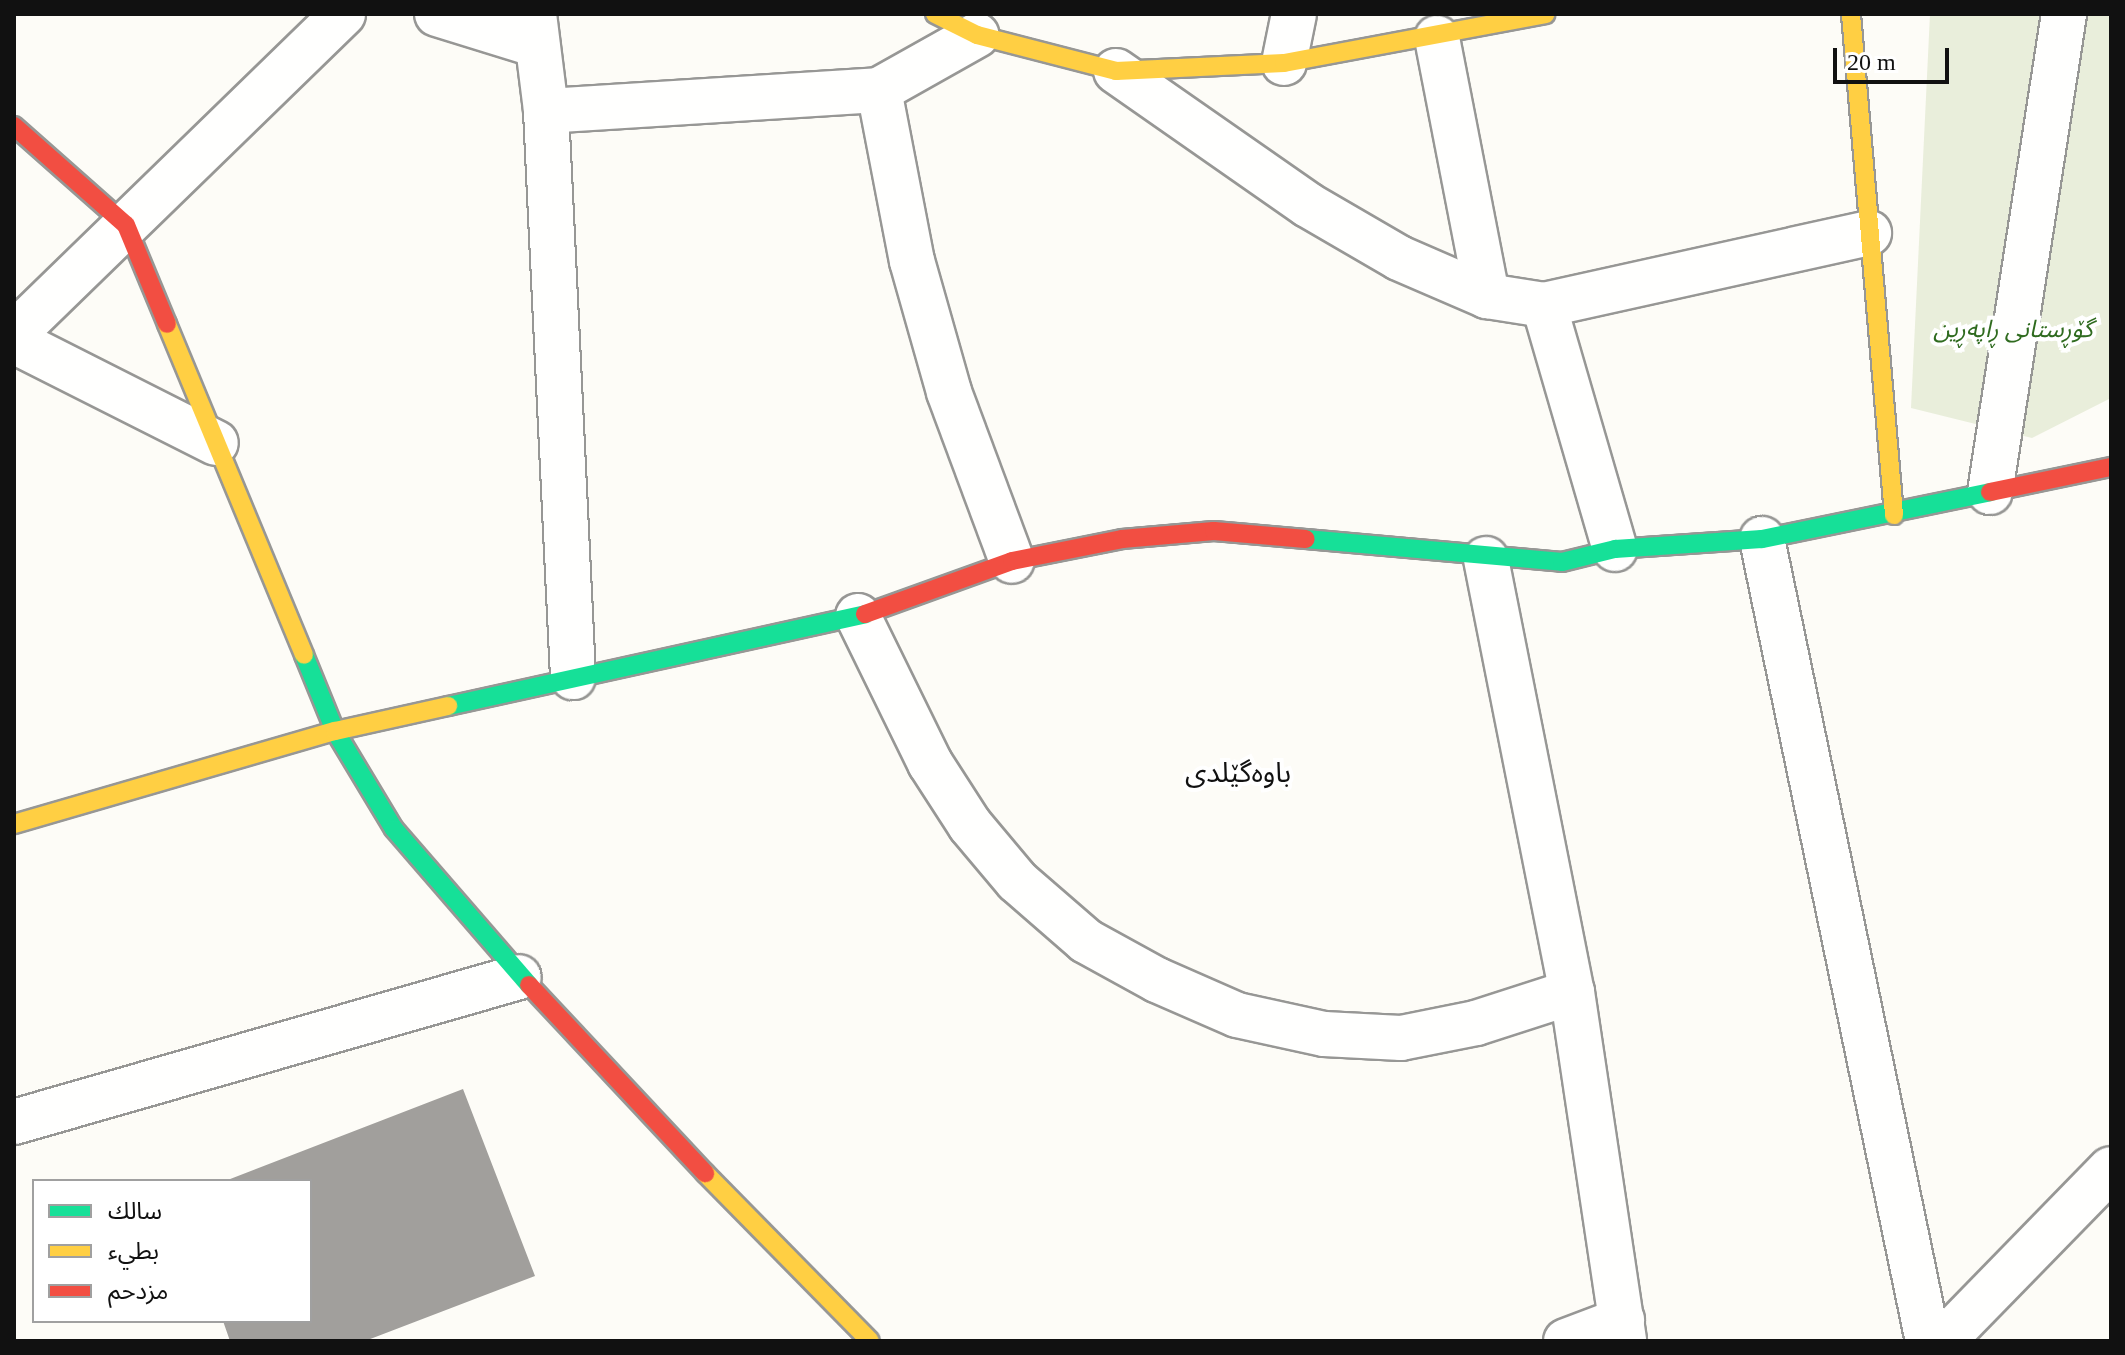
<!DOCTYPE html>
<meta charset="utf-8">
<style>
body{margin:0}
#map{position:relative;width:2125px;height:1355px;overflow:hidden;background:#fdfcf7;font-family:"Times New Roman","Noto Sans Arabic",serif}
div>[style]{position:absolute}
.cemetery>*{inset:0;background:#e9eedb}
.building>*{inset:0;background:#a19f9c}
.roads{filter:drop-shadow(2px 0 #979795) drop-shadow(-2px 0 #979795) drop-shadow(0 2px #979795) drop-shadow(0 -2px #979795)}
.street>*{height:44px;margin:-22px;padding:0 22px;transform-origin:22px;border-radius:22px;background:#fffffe}
.fast>*{height:18px;margin:-9px;padding:0 9px;transform-origin:9px;border-radius:9px;background:#16e098}
.slow>*{height:18px;margin:-9px;padding:0 9px;transform-origin:9px;border-radius:9px;background:#ffcf43}
.jam>*{height:18px;margin:-9px;padding:0 9px;transform-origin:9px;border-radius:9px;background:#f24e42}
span{translate:-50% -50%;white-space:nowrap;text-align:center;line-height:1.15;-webkit-text-stroke:8px #fff;paint-order:stroke}
.park-label{font-size:24px;color:#2f6b1f;font-style:italic}
.quarter-label{font-size:28px;color:#111}
.frame{position:absolute;inset:0;border:16px solid #111;pointer-events:none}
.legend{position:absolute;left:32px;top:1179px;width:280px;height:144px;box-sizing:border-box;background:#fff;border:2px solid #a0a0a0;margin:0;padding:10px 14px;list-style:none;font-size:24px;color:#111}
.legend li{display:flex;align-items:center;gap:16px;height:40px}
.legend b{width:40px;border:2px solid #a0a0a0}
.scale{position:absolute;left:1833px;top:48px;width:116px;height:36px;box-sizing:border-box;border:4px solid #111;border-top:0;padding-left:10px;font-size:24px;line-height:28px;white-space:nowrap;color:#111;-webkit-text-stroke:6px #fff;paint-order:stroke}
</style>
<div id="map">
<div class="cemetery">
<i style="clip-path:polygon(1930px 14px,2111px 14px,2111px 398px,2032px 438px,1911px 408px)"></i>
</div>
<div class="building">
<i style="clip-path:polygon(463px 1089px,535px 1276px,365px 1341px,230px 1341px,223px 1321px,310px 1321px,310px 1181px,225px 1181px)"></i>
</div>
<div class="roads">
<div class="street">
<i style="left:437px;top:14px;width:105px;rotate:17.2deg"></i>
<i style="left:534px;top:14px;width:98px;rotate:82.9deg"></i>
<i style="left:546px;top:111px;width:567px;rotate:87.27deg"></i>
<i style="left:1437px;top:38px;width:263px;rotate:79deg"></i>
<i style="left:1284px;top:63px;width:50px;rotate:-78.5deg"></i>
<i style="left:1116px;top:71px;width:234px;rotate:34.9deg"></i>
<i style="left:1308px;top:205px;width:105px;rotate:30.2deg"></i>
<i style="left:1399px;top:258px;width:96px;rotate:23.4deg"></i>
<i style="left:1487px;top:296px;width:58px;rotate:9deg"></i>
<i style="left:1544px;top:305px;width:333px;rotate:-12.5deg"></i>
<i style="left:879px;top:90px;width:174px;rotate:79.1deg"></i>
<i style="left:912px;top:261px;width:136px;rotate:74.2deg"></i>
<i style="left:949px;top:392px;width:180px;rotate:69.6deg"></i>
<i style="left:546px;top:111px;width:334px;rotate:-3.6deg"></i>
<i style="left:879px;top:90px;width:112px;rotate:-29.3deg"></i>
<i style="left:1544px;top:305px;width:254px;rotate:73.8deg"></i>
<i style="left:14px;top:334px;width:459px;rotate:-44.2deg"></i>
<i style="left:14px;top:341px;width:226px;rotate:26.8deg"></i>
<i style="left:1990px;top:492px;width:484px;rotate:-81.2deg"></i>
<i style="left:1762px;top:539px;width:819px;rotate:78.31deg"></i>
<i style="left:1486px;top:559px;width:441px;rotate:78.8deg"></i>
<i style="left:1572px;top:992px;width:353px;rotate:81.5deg"></i>
<i style="left:858px;top:616px;width:164px;rotate:63.9deg"></i>
<i style="left:930px;top:763px;width:74px;rotate:57.2deg"></i>
<i style="left:970px;top:825px;width:73px;rotate:50deg"></i>
<i style="left:1017px;top:881px;width:91px;rotate:41deg"></i>
<i style="left:1086px;top:941px;width:81px;rotate:28.8deg"></i>
<i style="left:1157px;top:980px;width:87px;rotate:23.6deg"></i>
<i style="left:1237px;top:1015px;width:89px;rotate:12.3deg"></i>
<i style="left:1324px;top:1034px;width:77px;rotate:3deg"></i>
<i style="left:1401px;top:1038px;width:76px;rotate:-11.3deg"></i>
<i style="left:1476px;top:1023px;width:101px;rotate:-17.9deg"></i>
<i style="left:14px;top:1122px;width:525px;rotate:-16.02deg"></i>
<i style="left:1566px;top:1341px;width:60px;rotate:-20.6deg"></i>
<i style="left:1943px;top:1341px;width:240px;rotate:-45.7deg"></i>
</div>
<div class="fast">
<i style="left:1306px;top:539px;width:257px;rotate:5.1deg"></i>
<i style="left:1562px;top:562px;width:55px;rotate:-13.8deg"></i>
<i style="left:1615px;top:549px;width:147px;rotate:-3.9deg"></i>
<i style="left:1762px;top:539px;width:233px;rotate:-11.6deg"></i>
<i style="left:304px;top:655px;width:82px;rotate:67.8deg"></i>
<i style="left:335px;top:731px;width:114px;rotate:59deg"></i>
<i style="left:394px;top:829px;width:206px;rotate:49.1deg"></i>
<i style="left:448px;top:706px;width:427px;rotate:-12.4deg"></i>
</div>
<div class="slow">
<i style="left:935px;top:14px;width:47px;rotate:26.6deg"></i>
<i style="left:977px;top:35px;width:144px;rotate:14.5deg"></i>
<i style="left:1116px;top:71px;width:168px;rotate:-2.7deg"></i>
<i style="left:1284px;top:63px;width:266px;rotate:-10.6deg"></i>
<i style="left:1851px;top:14px;width:503px;rotate:85.09deg"></i>
<i style="left:167px;top:324px;width:358px;rotate:67.5deg"></i>
<i style="left:14px;top:824px;width:334px;rotate:-16.2deg"></i>
<i style="left:335px;top:731px;width:116px;rotate:-12.5deg"></i>
<i style="left:705px;top:1173px;width:235px;rotate:45.5deg"></i>
</div>
<div class="jam">
<i style="left:14px;top:126px;width:149px;rotate:41.5deg"></i>
<i style="left:126px;top:225px;width:107px;rotate:67.5deg"></i>
<i style="left:1990px;top:492px;width:124px;rotate:-11.7deg"></i>
<i style="left:865px;top:614px;width:156px;rotate:-19.8deg"></i>
<i style="left:1012px;top:561px;width:112px;rotate:-11.3deg"></i>
<i style="left:1122px;top:539px;width:92px;rotate:-5deg"></i>
<i style="left:1214px;top:531px;width:92px;rotate:5deg"></i>
<i style="left:529px;top:985px;width:258px;rotate:46.9deg"></i>
</div>
</div>
<div class="park-label">
<span style="left:2013px;top:330px">گۆڕستانی ڕاپەڕین</span>
</div>
<div class="quarter-label">
<span style="left:1238px;top:773px">باوەگێلدی</span>
</div>
<div class="frame"></div>
<ul class="legend">
<li><b style="height:10px;background:#16e098"></b>سالك</li>
<li><b style="height:10px;background:#ffcf43"></b>بطيء</li>
<li><b style="height:10px;background:#f24e42"></b>مزدحم</li>
</ul>
<div class="scale">20 m</div>
</div>
